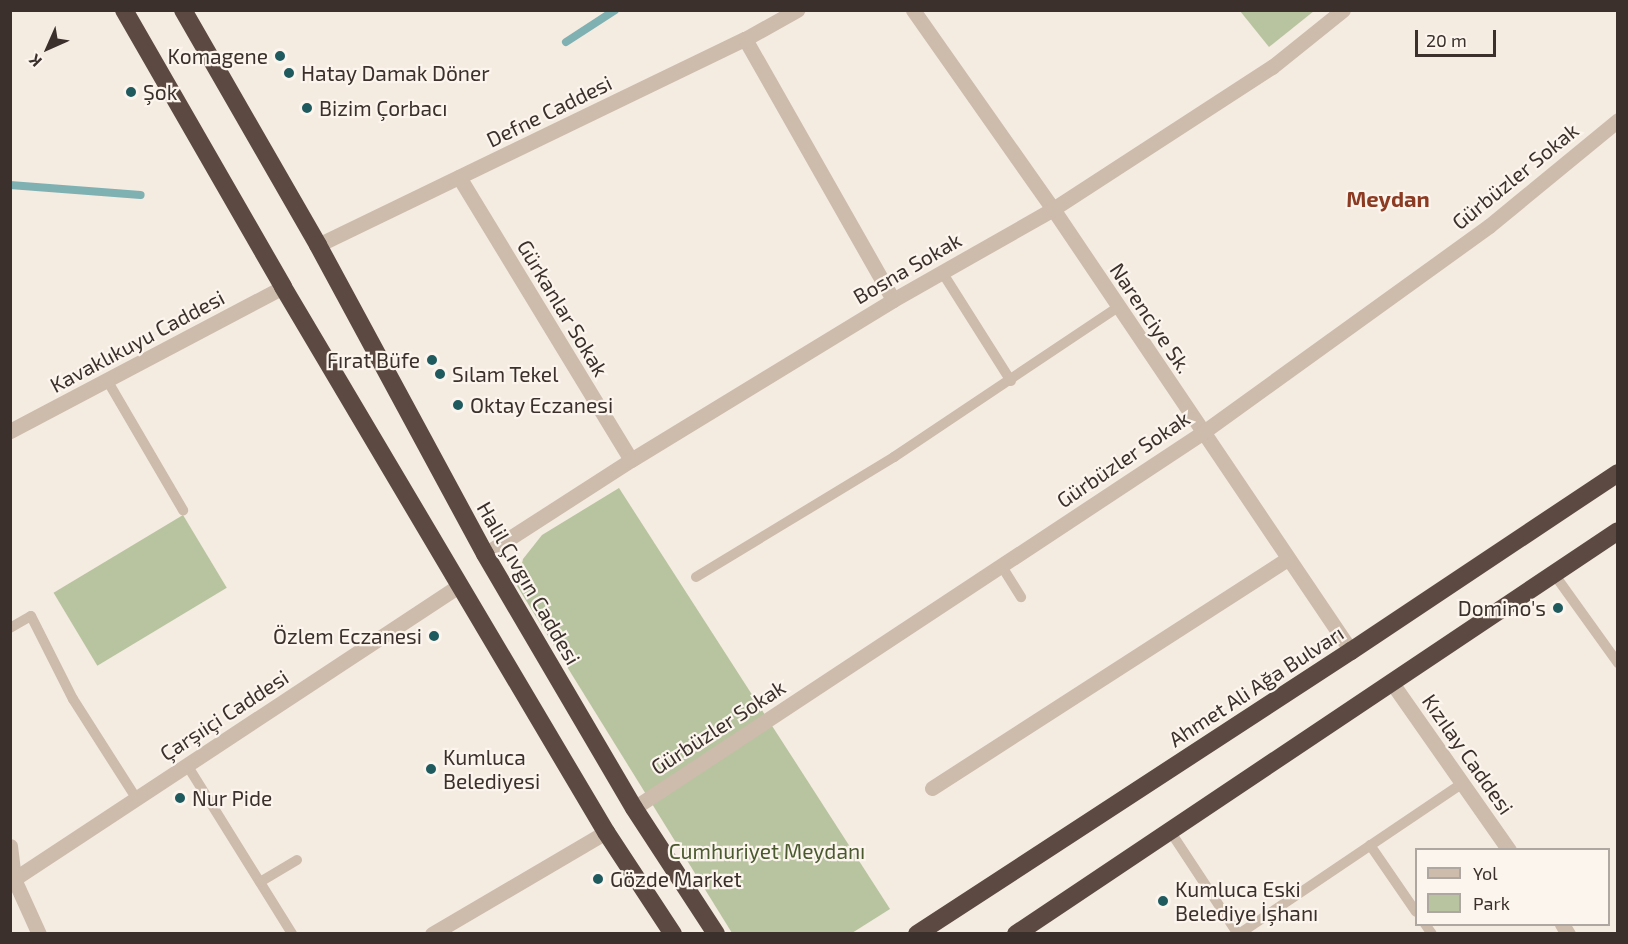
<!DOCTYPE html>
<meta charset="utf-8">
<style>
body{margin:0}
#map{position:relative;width:1628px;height:944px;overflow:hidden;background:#f4ebe1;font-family:"Exo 2",sans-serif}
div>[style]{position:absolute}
.green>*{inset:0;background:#b8c4a0;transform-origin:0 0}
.stream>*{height:8px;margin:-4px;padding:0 4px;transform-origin:4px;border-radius:4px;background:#7fb0b2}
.lane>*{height:10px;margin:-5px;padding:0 5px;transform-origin:5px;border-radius:5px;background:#cdbbac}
.street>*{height:15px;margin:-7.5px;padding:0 7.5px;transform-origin:7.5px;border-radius:7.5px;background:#cdbbac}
.highway>*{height:18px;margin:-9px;padding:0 9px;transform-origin:9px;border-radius:9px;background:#5c4a42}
.dots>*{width:16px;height:16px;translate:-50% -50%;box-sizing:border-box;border:3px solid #fbf5ee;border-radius:50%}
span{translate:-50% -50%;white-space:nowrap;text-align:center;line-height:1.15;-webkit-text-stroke:4.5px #fbf5ee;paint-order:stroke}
.poi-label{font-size:21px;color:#3b302b}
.right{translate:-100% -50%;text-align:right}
.left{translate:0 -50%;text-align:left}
.street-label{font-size:21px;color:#3b302b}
.park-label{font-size:21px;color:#4a5a2e}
.neighbourhood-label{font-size:22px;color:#8c3b22;font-weight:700}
.frame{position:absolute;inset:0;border:12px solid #3b302b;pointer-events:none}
.legend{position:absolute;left:1415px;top:848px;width:195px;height:78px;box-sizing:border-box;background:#fbf5ee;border:2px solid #aea6a0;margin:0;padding:8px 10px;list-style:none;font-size:18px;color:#3b302b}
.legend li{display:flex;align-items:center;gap:12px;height:30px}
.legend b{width:30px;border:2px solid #aea6a0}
.north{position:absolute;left:18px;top:18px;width:60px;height:60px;-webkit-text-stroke:4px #fbf5ee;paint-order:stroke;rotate:225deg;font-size:16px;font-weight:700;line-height:24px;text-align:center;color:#3b302b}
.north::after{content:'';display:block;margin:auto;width:21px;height:27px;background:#3b302b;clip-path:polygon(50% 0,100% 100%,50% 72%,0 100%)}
.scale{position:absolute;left:1415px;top:30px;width:81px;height:27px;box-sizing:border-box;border:3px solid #3b302b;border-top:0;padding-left:8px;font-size:18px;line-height:21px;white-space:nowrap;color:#3b302b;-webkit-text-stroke:4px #fbf5ee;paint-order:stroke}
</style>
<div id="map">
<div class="green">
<i style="clip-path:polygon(1240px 11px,1314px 11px,1269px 47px)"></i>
<i style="clip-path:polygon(619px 488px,890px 909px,852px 933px,732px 933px,517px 586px,523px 559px,542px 535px)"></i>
<i style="left:183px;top:515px;width:85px;height:151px;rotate:59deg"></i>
</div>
<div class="stream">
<i style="left:566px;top:42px;width:59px;rotate:-33.1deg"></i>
<i style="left:10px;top:185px;width:131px;rotate:4.4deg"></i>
</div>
<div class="lane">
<i style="left:942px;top:272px;width:129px;rotate:57.7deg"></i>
<i style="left:107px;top:380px;width:151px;rotate:59.7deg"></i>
<i style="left:1001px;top:565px;width:38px;rotate:58deg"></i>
<i style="left:1554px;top:574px;width:110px;rotate:54.3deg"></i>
<i style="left:696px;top:577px;width:232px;rotate:-31.2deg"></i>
<i style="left:894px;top:457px;width:270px;rotate:-33.8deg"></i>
<i style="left:10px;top:628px;width:24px;rotate:-30deg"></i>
<i style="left:31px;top:616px;width:93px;rotate:63.2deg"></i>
<i style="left:73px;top:699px;width:117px;rotate:57.5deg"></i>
<i style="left:187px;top:765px;width:199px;rotate:58.1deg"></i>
<i style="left:1170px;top:831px;width:123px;rotate:56.6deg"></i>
<i style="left:1370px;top:845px;width:81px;rotate:55.5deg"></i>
<i style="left:260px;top:882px;width:43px;rotate:-30.7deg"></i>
<i style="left:1425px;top:924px;width:12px;rotate:55deg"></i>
<i style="left:1239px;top:934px;width:270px;rotate:-34deg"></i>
</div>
<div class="street">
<i style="left:913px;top:10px;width:243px;rotate:54.9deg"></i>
<i style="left:1053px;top:209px;width:533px;rotate:56.01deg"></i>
<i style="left:745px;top:39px;width:300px;rotate:60.4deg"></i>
<i style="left:459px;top:177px;width:331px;rotate:58.7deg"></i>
<i style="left:318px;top:245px;width:474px;rotate:-25.8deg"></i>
<i style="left:745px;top:39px;width:60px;rotate:-29.1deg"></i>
<i style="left:10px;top:431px;width:309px;rotate:-27.8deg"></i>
<i style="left:485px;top:554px;width:174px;rotate:-32.8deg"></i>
<i style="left:631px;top:460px;width:307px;rotate:-31.4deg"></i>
<i style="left:893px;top:300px;width:184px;rotate:-29.6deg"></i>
<i style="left:1053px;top:209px;width:261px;rotate:-33deg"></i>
<i style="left:1272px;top:67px;width:91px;rotate:-38.8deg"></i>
<i style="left:1392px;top:683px;width:204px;rotate:55deg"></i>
<i style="left:932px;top:788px;width:422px;rotate:-32.8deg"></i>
<i style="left:634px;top:808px;width:681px;rotate:-33.43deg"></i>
<i style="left:1202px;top:433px;width:354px;rotate:-35.8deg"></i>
<i style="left:1489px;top:226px;width:167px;rotate:-39.4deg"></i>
<i style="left:10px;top:846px;width:33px;rotate:83deg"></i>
<i style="left:14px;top:879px;width:60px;rotate:65.6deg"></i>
<i style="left:14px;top:879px;width:534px;rotate:-33.39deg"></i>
<i style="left:1562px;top:924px;width:12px;rotate:59deg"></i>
<i style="left:432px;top:934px;width:202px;rotate:-30.4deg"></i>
</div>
<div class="highway">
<i style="left:124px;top:10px;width:319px;rotate:60.1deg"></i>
<i style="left:283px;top:287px;width:634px;rotate:59.35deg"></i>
<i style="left:606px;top:832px;width:122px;rotate:56.7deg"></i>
<i style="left:183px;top:10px;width:271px;rotate:60.1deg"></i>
<i style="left:318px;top:245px;width:351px;rotate:61.6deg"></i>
<i style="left:485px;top:554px;width:294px;rotate:59.6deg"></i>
<i style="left:634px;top:808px;width:150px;rotate:56.9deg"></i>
<i style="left:917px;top:934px;width:518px;rotate:-33.11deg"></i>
<i style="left:1351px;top:651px;width:321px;rotate:-33.7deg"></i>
<i style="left:1016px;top:934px;width:724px;rotate:-33.8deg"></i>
</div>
<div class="dots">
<i style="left:280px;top:56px;background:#1f5a5e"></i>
<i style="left:289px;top:73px;background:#1f5a5e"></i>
<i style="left:131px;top:92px;background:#1f5a5e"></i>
<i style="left:307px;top:108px;background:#1f5a5e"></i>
<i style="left:432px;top:360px;background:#1f5a5e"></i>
<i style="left:440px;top:374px;background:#1f5a5e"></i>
<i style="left:458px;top:405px;background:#1f5a5e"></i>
<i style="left:1558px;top:608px;background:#1f5a5e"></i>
<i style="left:434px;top:636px;background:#1f5a5e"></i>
<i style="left:431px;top:769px;background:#1f5a5e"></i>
<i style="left:180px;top:798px;background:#1f5a5e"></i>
<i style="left:598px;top:879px;background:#1f5a5e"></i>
<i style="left:1163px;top:901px;background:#1f5a5e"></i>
</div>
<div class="poi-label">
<span class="right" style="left:268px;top:56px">Komagene</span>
<span class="left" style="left:301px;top:73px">Hatay Damak Döner</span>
<span class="left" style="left:143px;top:92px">Şok</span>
<span class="left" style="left:319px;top:108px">Bizim Çorbacı</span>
<span class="right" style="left:420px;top:360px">Fırat Büfe</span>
<span class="left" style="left:452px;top:374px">Sılam Tekel</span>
<span class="left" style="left:470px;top:405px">Oktay Eczanesi</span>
<span class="right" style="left:1546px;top:608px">Domino's</span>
<span class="right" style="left:422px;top:636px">Özlem Eczanesi</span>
<span class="left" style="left:443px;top:769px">Kumluca<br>Belediyesi</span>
<span class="left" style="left:192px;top:798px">Nur Pide</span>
<span class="left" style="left:610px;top:879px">Gözde Market</span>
<span class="left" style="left:1175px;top:901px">Kumluca Eski<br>Belediye İşhanı</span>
</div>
<div class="street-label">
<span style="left:549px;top:111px;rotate:-26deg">Defne Caddesi</span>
<span style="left:1515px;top:176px;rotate:-39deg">Gürbüzler Sokak</span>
<span style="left:907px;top:268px;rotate:-30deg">Bosna Sokak</span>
<span style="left:563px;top:308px;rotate:59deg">Gürkanlar Sokak</span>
<span style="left:1151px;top:318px;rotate:56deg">Narenciye Sk.</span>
<span style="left:137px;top:341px;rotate:-28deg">Kavaklıkuyu Caddesi</span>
<span style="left:1123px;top:459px;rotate:-34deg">Gürbüzler Sokak</span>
<span style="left:529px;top:583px;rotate:60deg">Halil Çıvgın Caddesi</span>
<span style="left:1256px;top:686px;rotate:-33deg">Ahmet Ali Ağa Bulvarı</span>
<span style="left:224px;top:715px;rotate:-33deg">Çarşıiçi Caddesi</span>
<span style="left:718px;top:727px;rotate:-33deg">Gürbüzler Sokak</span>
<span style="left:1468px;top:754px;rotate:55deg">Kızılay Caddesi</span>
</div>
<div class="park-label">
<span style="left:767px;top:851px">Cumhuriyet Meydanı</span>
</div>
<div class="neighbourhood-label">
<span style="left:1388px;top:199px">Meydan</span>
</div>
<div class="frame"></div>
<ul class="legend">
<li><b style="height:8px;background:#cdbbac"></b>Yol</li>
<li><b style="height:16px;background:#b8c4a0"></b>Park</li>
</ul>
<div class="north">K</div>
<div class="scale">20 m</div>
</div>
